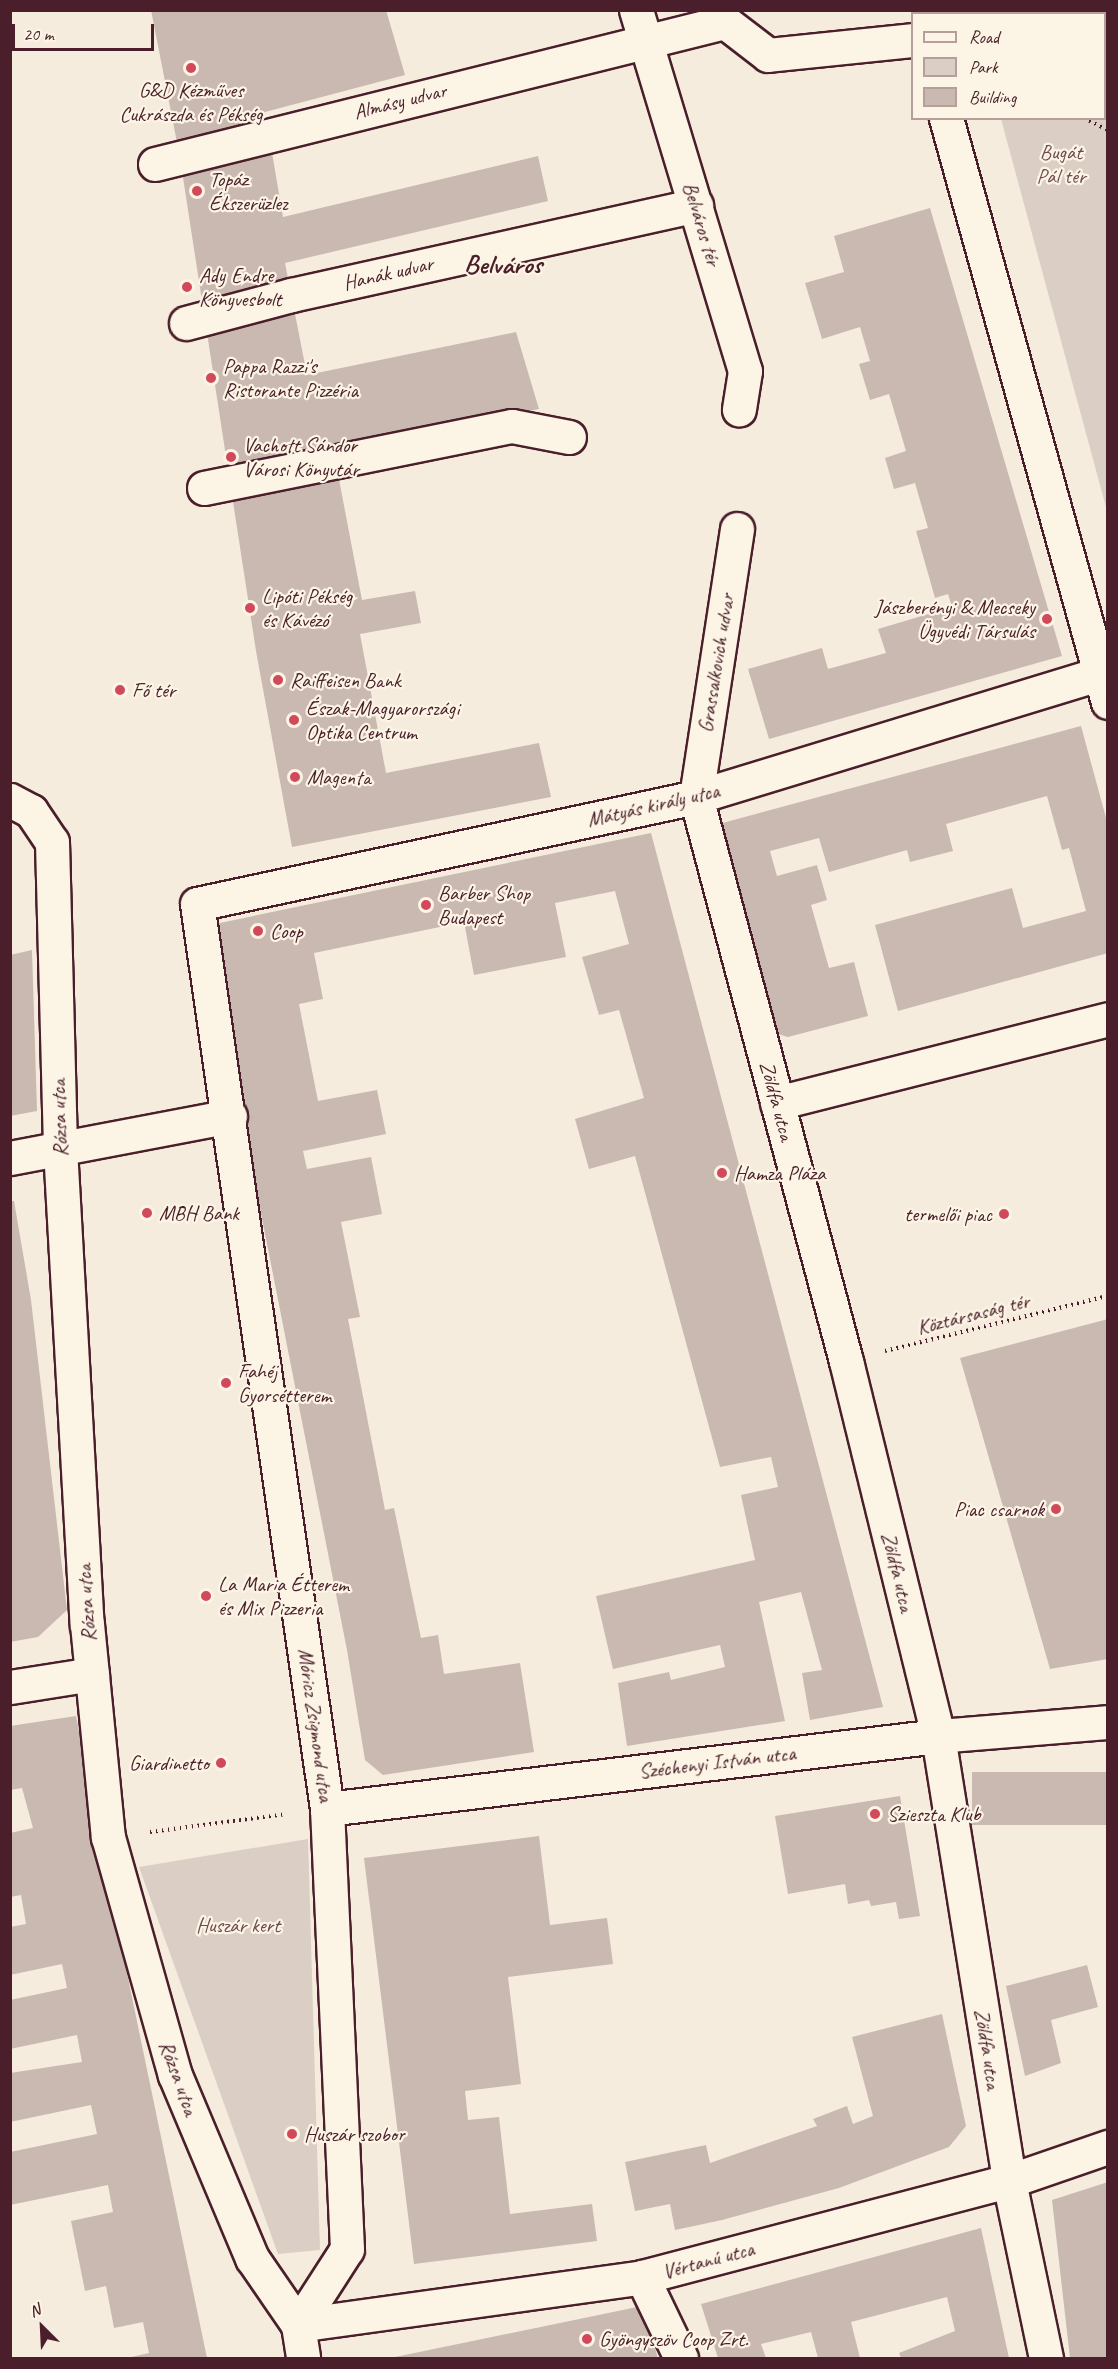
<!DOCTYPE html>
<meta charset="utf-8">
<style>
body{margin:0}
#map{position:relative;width:1118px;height:2369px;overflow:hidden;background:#f5ecde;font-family:Caveat,sans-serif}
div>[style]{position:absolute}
.green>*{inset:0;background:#dbcec4}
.building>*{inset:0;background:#cab9b1;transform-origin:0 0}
.path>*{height:4px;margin-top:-2px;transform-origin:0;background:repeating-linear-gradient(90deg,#4a1f2b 0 1.5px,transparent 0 6px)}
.roads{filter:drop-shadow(2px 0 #4a1f2b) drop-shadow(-2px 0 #4a1f2b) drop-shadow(0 2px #4a1f2b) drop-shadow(0 -2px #4a1f2b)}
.street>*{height:33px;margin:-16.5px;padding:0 16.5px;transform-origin:16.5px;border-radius:16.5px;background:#fcf5e5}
.dots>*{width:16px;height:16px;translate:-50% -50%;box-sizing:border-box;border:3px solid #fcf5e5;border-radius:50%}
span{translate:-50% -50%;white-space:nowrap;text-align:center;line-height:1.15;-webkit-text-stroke:4.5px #fcf5e5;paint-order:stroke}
.poi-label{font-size:21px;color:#4a1f2b}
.left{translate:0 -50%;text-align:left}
.right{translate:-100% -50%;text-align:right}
.street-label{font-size:21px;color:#4a1f2b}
.park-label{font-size:21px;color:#6e4b51}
.district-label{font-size:27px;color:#4a1f2b;font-weight:700}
.frame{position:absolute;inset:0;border:12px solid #4a1f2b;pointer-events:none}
.legend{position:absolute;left:911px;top:12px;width:195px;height:108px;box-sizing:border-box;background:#fcf5e5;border:2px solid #b59f9b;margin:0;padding:8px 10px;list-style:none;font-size:18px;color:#4a1f2b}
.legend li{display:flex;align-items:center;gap:12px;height:30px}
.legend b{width:30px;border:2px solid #b59f9b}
.north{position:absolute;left:12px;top:2297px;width:60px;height:60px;-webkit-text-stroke:4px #fcf5e5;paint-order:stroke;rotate:336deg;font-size:16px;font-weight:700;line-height:24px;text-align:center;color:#4a1f2b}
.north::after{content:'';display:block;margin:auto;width:21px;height:27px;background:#4a1f2b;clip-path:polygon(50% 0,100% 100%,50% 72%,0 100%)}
.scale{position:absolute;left:12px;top:24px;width:142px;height:27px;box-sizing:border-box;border:3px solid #4a1f2b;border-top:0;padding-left:8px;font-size:18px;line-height:21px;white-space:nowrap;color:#4a1f2b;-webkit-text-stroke:4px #fcf5e5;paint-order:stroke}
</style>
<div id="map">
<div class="green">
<i style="clip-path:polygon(1080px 10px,1107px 11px,1107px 511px,1001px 119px,1104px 118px,1104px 14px,1070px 13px)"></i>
<i style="clip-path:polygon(308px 1839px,320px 2250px,278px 2254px,139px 1867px)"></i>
</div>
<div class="building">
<i style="clip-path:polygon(151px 10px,386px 10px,405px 75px,265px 112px,283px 217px,538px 156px,548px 201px,285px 263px,307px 375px,516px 332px,539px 409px,333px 448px,362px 600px,415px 591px,421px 623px,360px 634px,386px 773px,539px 743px,551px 797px,292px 847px,256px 651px,180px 158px)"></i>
<i style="clip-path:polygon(930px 208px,1062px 656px,769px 739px,748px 669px,822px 648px,828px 669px,886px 653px,878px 629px,952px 607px,948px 594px,935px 598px,916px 531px,928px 528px,915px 483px,894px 489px,885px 458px,906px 451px,889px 394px,870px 400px,859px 364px,870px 361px,860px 327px,822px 339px,805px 283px,844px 272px,834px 236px)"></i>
<i style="clip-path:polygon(1081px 726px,1108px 825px,1108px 953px,898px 1011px,875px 925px,1012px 888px,1023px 928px,1086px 911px,1069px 848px,1062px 850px,1047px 796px,946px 824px,953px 851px,910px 862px,907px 850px,829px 872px,819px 838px,770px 851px,777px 876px,817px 865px,827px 900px,811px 905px,829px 968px,854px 962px,868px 1016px,788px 1037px,771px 1032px,715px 825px)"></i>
<i style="clip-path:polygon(651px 833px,883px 1707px,810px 1720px,802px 1673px,822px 1670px,801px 1592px,759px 1602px,785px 1721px,627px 1746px,618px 1683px,669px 1672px,671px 1680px,725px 1667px,720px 1645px,613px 1669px,596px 1596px,755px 1560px,741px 1495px,778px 1487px,771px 1457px,720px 1467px,635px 1156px,589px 1169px,575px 1119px,644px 1098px,619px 1010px,599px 1015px,582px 957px,629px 944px,615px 891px,555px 903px,566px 957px,474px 975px,464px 922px,314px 953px,323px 999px,299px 1004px,318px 1101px,377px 1090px,386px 1134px,303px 1151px,307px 1169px,371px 1157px,382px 1214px,341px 1222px,360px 1317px,348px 1319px,385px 1510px,394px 1508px,421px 1638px,438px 1635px,444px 1674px,520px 1663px,534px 1752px,383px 1775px,365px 1760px,347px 1650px,242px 1117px,215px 924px)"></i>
<i style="clip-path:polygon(32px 950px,37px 1111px,10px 1116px,10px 955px)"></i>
<i style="clip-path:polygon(10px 1201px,14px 1201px,31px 1300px,67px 1610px,38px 1637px,10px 1642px)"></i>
<i style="clip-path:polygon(1108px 1319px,1108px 1659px,1050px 1669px,960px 1358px)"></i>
<i style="clip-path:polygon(76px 1716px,113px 1906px,207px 2358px,127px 2358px,149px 2353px,143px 2322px,114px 2328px,106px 2286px,85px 2291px,71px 2221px,113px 2212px,108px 2185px,10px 2205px,10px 2152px,97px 2134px,91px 2105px,10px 2122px,10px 2073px,82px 2062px,77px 2035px,10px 2049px,10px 2000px,67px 1988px,62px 1964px,10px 1975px,10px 1927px,26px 1924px,21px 1895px,10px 1897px,10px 1833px,33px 1828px,22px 1788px,10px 1790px,10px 1726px)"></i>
<i style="left:1108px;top:1772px;width:53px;height:136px;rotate:90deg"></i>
<i style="clip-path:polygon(900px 1796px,920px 1916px,899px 1919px,896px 1902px,871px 1906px,869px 1900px,848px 1904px,845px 1884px,788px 1894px,775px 1816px)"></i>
<i style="clip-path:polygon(539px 1836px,550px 1925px,607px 1918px,613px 1964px,508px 1977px,521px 2084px,465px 2091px,468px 2120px,499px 2117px,510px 2214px,592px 2204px,597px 2241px,414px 2264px,364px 1858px)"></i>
<i style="clip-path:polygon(1087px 1965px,1098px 2007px,1051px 2020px,1061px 2063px,1025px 2076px,1006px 1986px)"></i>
<i style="clip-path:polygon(942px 2014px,966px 2126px,949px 2147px,839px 2188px,722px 2220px,675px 2230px,670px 2204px,635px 2211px,625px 2162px,706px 2145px,710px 2163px,817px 2126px,813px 2119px,847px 2106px,853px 2124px,873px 2116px,852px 2037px)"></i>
<i style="clip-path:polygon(1108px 2182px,1108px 2358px,1070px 2358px,1052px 2200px)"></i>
<i style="clip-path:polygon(981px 2228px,1009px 2358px,901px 2358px,899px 2353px,955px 2331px,947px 2297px,851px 2322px,860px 2358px,818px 2358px,811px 2332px,761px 2344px,766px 2358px,718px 2358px,701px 2304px)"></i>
<i style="clip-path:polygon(642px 2306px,658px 2358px,395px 2358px,395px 2357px)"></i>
</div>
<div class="path">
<i style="left:1084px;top:118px;width:27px;rotate:27deg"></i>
<i style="left:885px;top:1351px;width:230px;rotate:-13.9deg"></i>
<i style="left:150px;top:1832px;width:137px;rotate:-7.5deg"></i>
</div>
<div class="roads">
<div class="street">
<i style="left:636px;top:10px;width:377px;rotate:73.2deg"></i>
<i style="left:745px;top:371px;width:39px;rotate:99deg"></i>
<i style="left:1010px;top:14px;width:12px;rotate:-20deg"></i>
<i style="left:946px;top:118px;width:606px;rotate:74.5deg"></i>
<i style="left:155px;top:164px;width:587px;rotate:-13.99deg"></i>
<i style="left:725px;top:22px;width:54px;rotate:37.5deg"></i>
<i style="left:768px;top:55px;width:145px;rotate:-5.9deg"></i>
<i style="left:186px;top:323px;width:109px;rotate:-14.9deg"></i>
<i style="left:291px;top:295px;width:415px;rotate:-12.5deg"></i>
<i style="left:204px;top:488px;width:314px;rotate:-11.4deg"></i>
<i style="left:512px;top:426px;width:58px;rotate:10.9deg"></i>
<i style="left:737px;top:529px;width:271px;rotate:98.7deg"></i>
<i style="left:696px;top:797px;width:584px;rotate:75.11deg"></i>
<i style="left:846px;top:1361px;width:386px;rotate:76.2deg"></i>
<i style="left:938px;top:1736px;width:451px;rotate:80.9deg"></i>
<i style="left:1009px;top:2181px;width:181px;rotate:78.2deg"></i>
<i style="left:10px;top:800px;width:24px;rotate:28deg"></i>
<i style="left:31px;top:811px;width:37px;rotate:56deg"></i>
<i style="left:52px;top:842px;width:306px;rotate:88.5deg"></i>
<i style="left:60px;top:1148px;width:477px;rotate:86.8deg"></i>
<i style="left:87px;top:1624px;width:214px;rotate:84.4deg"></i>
<i style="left:108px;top:1837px;width:247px;rotate:74.3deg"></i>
<i style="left:175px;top:2075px;width:199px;rotate:67.2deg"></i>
<i style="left:252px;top:2258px;width:81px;rotate:55.5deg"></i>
<i style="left:298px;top:2325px;width:33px;rotate:81deg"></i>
<i style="left:777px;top:1103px;width:341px;rotate:-14.2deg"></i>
<i style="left:10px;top:1158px;width:224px;rotate:-10.8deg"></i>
<i style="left:10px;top:1687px;width:83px;rotate:-9deg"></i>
<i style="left:327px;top:1809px;width:615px;rotate:-6.81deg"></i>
<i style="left:938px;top:1736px;width:171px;rotate:-4.7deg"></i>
<i style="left:642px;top:2277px;width:90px;rotate:64.3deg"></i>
<i style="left:298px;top:2325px;width:90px;rotate:-57.2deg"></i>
<i style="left:347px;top:2249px;width:440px;rotate:-92.6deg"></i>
<i style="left:327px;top:1809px;width:914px;rotate:-98.17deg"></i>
<i style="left:197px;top:904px;width:510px;rotate:-12.1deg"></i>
<i style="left:696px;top:797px;width:431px;rotate:-17deg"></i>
<i style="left:298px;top:2325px;width:347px;rotate:-7.9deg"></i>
<i style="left:642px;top:2277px;width:379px;rotate:-14.7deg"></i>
<i style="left:1009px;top:2181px;width:105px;rotate:-19deg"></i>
</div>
</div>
<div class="dots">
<i style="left:191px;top:68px;background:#d1495b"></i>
<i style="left:197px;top:191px;background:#d1495b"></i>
<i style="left:187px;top:287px;background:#d1495b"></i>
<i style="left:211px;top:378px;background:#d1495b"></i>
<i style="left:231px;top:457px;background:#d1495b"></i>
<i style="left:250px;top:608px;background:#d1495b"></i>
<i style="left:1047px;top:619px;background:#d1495b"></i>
<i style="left:278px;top:680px;background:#d1495b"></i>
<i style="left:120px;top:690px;background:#d1495b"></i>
<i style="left:294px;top:720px;background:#d1495b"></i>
<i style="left:295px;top:777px;background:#d1495b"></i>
<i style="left:426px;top:905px;background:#d1495b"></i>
<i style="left:258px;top:931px;background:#d1495b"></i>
<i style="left:722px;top:1173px;background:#d1495b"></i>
<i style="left:147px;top:1213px;background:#d1495b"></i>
<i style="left:1004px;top:1214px;background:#d1495b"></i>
<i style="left:226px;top:1383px;background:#d1495b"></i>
<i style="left:1056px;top:1509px;background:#d1495b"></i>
<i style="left:206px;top:1596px;background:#d1495b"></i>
<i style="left:221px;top:1763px;background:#d1495b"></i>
<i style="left:875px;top:1814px;background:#d1495b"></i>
<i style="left:292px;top:2134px;background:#d1495b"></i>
<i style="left:587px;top:2339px;background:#d1495b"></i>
</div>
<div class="poi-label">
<span style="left:191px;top:102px">G&amp;D Kézműves<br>Cukrászda és Pékség</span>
<span class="left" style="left:209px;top:191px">Topáz<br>Ékszerüzlez</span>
<span class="left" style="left:199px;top:287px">Ady Endre<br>Könyvesbolt</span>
<span class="left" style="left:223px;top:378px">Pappa Razzi's<br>Ristorante Pizzéria</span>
<span class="left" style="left:243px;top:457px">Vachott Sándor<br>Városi Könyvtár</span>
<span class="left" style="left:262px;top:608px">Lipóti Pékség<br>és Kávézó</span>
<span class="right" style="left:1035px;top:619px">Jászberényi &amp; Mecseky<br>Ügyvédi Társulás</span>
<span class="left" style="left:290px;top:680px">Raiffeisen Bank</span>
<span class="left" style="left:132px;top:690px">Fő tér</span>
<span class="left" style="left:306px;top:720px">Észak-Magyarországi<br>Optika Centrum</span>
<span class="left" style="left:307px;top:777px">Magenta</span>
<span class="left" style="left:438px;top:905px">Barber Shop<br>Budapest</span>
<span class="left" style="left:270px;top:931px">Coop</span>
<span class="left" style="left:734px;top:1173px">Hamza Pláza</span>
<span class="left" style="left:159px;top:1213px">MBH Bank</span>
<span class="right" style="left:992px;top:1214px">termelői piac</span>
<span class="left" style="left:238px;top:1383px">Fahéj<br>Gyorsétterem</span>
<span class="right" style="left:1044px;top:1509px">Piac csarnok</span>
<span class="left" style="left:218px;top:1596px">La Maria Étterem<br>és Mix Pizzeria</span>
<span class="right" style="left:209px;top:1763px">Giardinetto</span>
<span class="left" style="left:887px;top:1814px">Szieszta Klub</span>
<span class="left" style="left:304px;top:2134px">Huszár szobor</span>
<span class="left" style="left:599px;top:2339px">Gyöngyszöv Coop Zrt.</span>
</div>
<div class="street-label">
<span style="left:400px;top:101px;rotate:-14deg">Almásy udvar</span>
<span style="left:702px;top:224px;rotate:73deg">Belváros tér</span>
<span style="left:388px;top:273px;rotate:-13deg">Hanák udvar</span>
<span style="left:716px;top:663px;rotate:-81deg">Grassalkovich udvar</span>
<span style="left:653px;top:805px;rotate:-13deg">Mátyás király utca</span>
<span style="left:777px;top:1101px;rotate:75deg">Zöldfa utca</span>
<span style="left:59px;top:1118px;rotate:-92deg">Rózsa utca</span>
<span style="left:973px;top:1314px;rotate:-14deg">Köztársaság tér</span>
<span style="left:898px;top:1572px;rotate:76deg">Zöldfa utca</span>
<span style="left:86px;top:1603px;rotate:-94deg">Rózsa utca</span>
<span style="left:316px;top:1725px;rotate:82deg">Móricz Zsigmond utca</span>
<span style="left:717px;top:1762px;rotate:-7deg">Széchenyi István utca</span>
<span style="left:988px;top:2049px;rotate:81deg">Zöldfa utca</span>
<span style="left:179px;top:2078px;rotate:70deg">Rózsa utca</span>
<span style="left:708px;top:2260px;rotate:-15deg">Vértanú utca</span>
</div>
<div class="park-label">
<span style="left:1061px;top:164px">Bugát<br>Pál tér</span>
<span style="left:238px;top:1925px">Huszár kert</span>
</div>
<div class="district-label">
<span style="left:503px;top:265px">Belváros</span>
</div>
<div class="frame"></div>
<ul class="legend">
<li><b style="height:8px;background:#fcf5e5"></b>Road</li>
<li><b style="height:16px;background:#dbcec4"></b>Park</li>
<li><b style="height:16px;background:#cab9b1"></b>Building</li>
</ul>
<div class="north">N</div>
<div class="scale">20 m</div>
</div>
